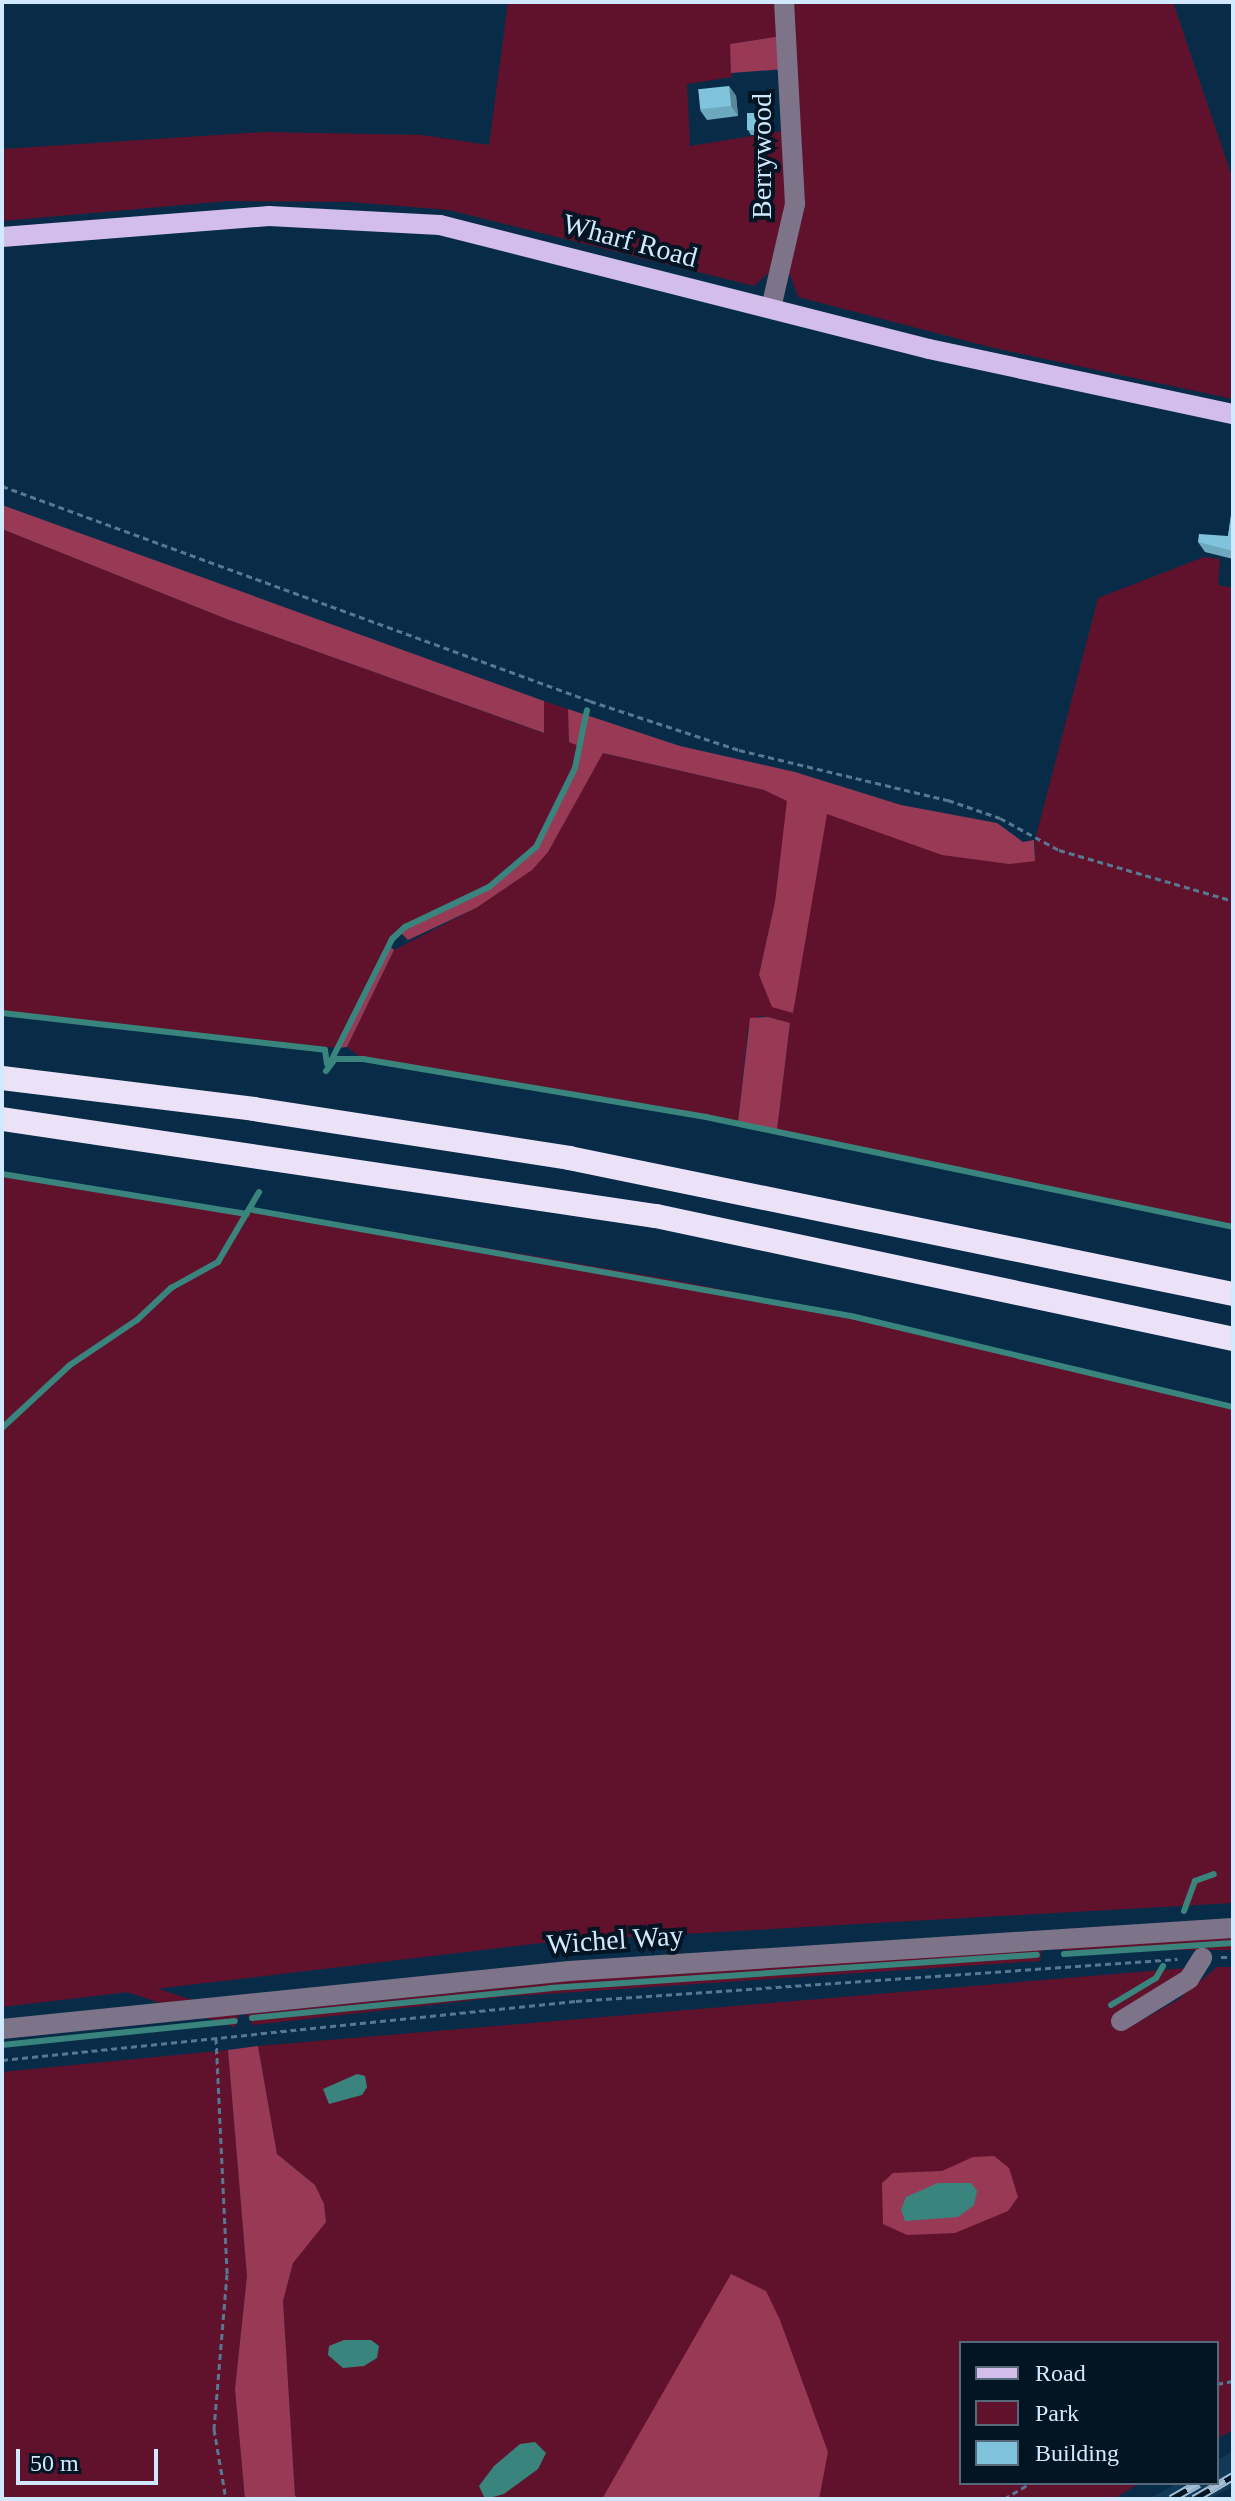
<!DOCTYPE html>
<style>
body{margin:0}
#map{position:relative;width:1235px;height:2501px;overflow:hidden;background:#082c47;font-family:Georgia,serif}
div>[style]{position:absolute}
.built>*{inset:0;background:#103a57}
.green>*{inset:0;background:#60122d;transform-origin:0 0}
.forest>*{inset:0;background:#983a55}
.water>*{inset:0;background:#39857d}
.stream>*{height:6px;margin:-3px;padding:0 3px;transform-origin:3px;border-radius:3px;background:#39857d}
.path>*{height:3px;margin-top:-1.5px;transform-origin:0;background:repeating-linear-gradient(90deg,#587790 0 6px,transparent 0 10px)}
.minor>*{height:20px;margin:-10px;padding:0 10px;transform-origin:10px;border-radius:10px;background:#7d748a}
.major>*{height:20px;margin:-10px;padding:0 10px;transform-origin:10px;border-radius:10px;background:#d2bdeb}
.highway>*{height:24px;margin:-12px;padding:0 12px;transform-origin:12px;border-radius:12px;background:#ece2f8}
.rail>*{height:9px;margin-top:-4.5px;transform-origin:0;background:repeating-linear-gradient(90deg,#031423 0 18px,#a2bdd4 0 36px);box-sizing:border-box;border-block:2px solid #a2bdd4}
.wall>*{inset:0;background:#6da8be}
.shaded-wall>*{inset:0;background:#59889b}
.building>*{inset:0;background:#7fc3dd;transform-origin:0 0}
span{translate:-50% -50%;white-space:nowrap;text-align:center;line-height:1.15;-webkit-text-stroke:8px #031423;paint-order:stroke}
.street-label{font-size:28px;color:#d0e9fe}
.frame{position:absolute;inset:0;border:4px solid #d0e9fe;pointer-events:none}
.legend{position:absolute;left:959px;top:2341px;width:260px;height:144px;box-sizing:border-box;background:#031423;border:2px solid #55697b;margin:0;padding:10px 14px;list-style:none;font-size:24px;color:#d0e9fe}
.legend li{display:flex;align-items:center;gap:16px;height:40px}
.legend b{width:40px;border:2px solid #55697b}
.scale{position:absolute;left:16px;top:2449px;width:142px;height:36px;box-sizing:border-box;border:4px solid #d0e9fe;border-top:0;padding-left:10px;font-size:24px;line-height:28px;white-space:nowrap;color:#d0e9fe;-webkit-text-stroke:6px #031423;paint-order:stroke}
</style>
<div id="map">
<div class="built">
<i style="clip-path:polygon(1233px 2451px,1233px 2486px,1209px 2499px,1149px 2499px,1177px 2483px,1217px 2483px,1217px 2460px)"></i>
</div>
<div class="green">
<i style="clip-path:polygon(508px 2px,778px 2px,782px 36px,731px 44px,732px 77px,687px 84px,690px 146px,789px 130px,791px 168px,778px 264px,754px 286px,449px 210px,350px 202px,228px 201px,2px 221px,2px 149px,264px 132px,422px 135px,489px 145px)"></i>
<i style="clip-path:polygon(789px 2px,1173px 2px,1233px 180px,1233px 399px,994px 348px,798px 297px,789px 272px,803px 198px)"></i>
<i style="clip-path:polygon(2px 529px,229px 620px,543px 733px,544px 701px,568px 709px,569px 742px,582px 747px,580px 755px,536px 847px,489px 887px,405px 927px,392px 939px,337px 1048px,2px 1013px)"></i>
<i style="clip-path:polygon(1204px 557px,1220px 559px,1218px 585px,1233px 588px,1233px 1227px,777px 1130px,790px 1024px,768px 1017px,759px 1016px,748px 1027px,738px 1122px,363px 1059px,347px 1047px,394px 950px,476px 908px,548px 852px,602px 753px,764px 790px,788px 801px,775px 902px,759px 975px,772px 1006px,827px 813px,869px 828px,1035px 861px,1035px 840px,1098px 598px)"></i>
<i style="clip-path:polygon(2px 1175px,246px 1214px,253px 1210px,324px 1220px,679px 1281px,851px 1316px,1233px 1407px,1233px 1903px,559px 1941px,2px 2007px)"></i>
<i style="left:1233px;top:1936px;width:14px;height:174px;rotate:90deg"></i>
<i style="clip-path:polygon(1042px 1948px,1040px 1961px,501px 1997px,253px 2025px,246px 2014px,577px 1980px)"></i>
<i style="clip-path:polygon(1217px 1967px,1233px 1967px,1233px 2430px,1217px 2439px,1217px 2343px,961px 2343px,961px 2483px,1140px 2483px,1113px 2499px,295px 2499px,283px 2301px,293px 2262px,325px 2221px,315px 2185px,277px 2154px,258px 2046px,1187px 1968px,1128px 2028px,1179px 1999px)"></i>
<i style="left:239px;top:2015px;width:13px;height:238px;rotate:108deg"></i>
<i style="clip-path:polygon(228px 2050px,247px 2276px,235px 2389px,245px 2499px,2px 2499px,2px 2072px)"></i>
</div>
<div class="forest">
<i style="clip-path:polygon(782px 36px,785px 69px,731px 73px,730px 44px)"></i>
<i style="clip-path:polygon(2px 505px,544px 701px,544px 733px,229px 620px,2px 529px)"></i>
<i style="clip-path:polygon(568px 709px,680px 746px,795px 772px,901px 805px,997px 823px,1023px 842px,1034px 840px,1035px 861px,1009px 864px,942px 855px,827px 814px,793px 1013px,772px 1007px,759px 975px,775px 902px,787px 801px,764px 790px,603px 753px,548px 852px,532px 870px,476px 908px,408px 940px,400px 932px,405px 927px,489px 887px,536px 847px,580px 755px,581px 747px,569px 742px)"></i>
<i style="clip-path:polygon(388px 945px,394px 950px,347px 1047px,337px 1048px)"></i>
<i style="clip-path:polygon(768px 1017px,790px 1023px,777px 1130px,738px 1122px,750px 1018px)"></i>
<i style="clip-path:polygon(258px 2046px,277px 2154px,315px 2185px,324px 2204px,326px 2222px,293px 2263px,283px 2301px,295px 2496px,301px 2499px,245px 2499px,235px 2389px,247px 2276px,228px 2050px)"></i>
<i style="clip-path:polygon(994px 2156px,1009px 2168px,1018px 2197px,1008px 2211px,955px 2233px,907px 2235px,883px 2224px,882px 2183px,893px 2173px,942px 2171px,973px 2157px)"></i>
<i style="clip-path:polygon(731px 2274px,766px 2291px,780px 2320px,828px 2452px,819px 2499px,602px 2499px)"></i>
</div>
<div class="water">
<i style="clip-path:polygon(357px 2074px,365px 2076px,367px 2087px,362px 2095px,329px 2104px,323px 2089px)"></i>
<i style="clip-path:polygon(938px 2183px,971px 2183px,977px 2191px,974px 2205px,958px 2217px,905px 2221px,901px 2210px,906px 2197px)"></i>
<i style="clip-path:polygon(344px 2340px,371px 2340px,379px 2346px,377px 2358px,364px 2366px,343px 2368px,328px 2355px,329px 2346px)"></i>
<i style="clip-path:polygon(535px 2442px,546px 2453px,538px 2469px,504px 2494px,485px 2499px,479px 2486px,494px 2466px,520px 2444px)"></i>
</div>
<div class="stream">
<i style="left:2px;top:1013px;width:325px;rotate:6.5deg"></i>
<i style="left:325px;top:1050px;width:14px;rotate:82deg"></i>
<i style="left:331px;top:1061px;width:136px;rotate:-63.4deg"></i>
<i style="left:392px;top:939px;width:18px;rotate:-43deg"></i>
<i style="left:405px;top:927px;width:93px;rotate:-25.5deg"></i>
<i style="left:489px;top:887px;width:62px;rotate:-40.4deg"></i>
<i style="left:536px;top:847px;width:88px;rotate:-63.7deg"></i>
<i style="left:575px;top:768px;width:59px;rotate:-78.3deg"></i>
<i style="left:326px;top:1071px;width:15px;rotate:-53deg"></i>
<i style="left:335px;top:1059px;width:28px"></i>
<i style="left:363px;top:1059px;width:348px;rotate:9.6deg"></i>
<i style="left:706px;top:1117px;width:538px;rotate:11.79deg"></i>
<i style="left:2px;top:1174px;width:248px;rotate:9.3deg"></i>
<i style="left:253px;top:1210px;width:607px;rotate:10.05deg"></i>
<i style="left:851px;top:1316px;width:393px;rotate:13.4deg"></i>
<i style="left:2px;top:1428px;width:93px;rotate:-42.8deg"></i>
<i style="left:70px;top:1365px;width:81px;rotate:-33.9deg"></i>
<i style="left:137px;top:1320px;width:47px;rotate:-43.3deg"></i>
<i style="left:171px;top:1288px;width:54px;rotate:-29deg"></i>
<i style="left:218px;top:1262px;width:81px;rotate:-59.6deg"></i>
<i style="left:1184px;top:1911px;width:32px;rotate:-70deg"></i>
<i style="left:1195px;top:1881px;width:20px;rotate:-20deg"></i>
<i style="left:1064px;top:1954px;width:169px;rotate:-3.7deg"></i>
<i style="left:1111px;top:2005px;width:52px;rotate:-31deg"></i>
<i style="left:1156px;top:1978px;width:14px;rotate:-60deg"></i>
<i style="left:252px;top:2018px;width:300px;rotate:-5.7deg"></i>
<i style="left:550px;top:1988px;width:488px;rotate:-3.9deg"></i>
<i style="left:2px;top:2045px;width:234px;rotate:-5.9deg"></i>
</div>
<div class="path">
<i style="left:2px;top:486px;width:626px;rotate:20.08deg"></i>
<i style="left:590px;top:701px;width:157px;rotate:18.2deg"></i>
<i style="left:739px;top:750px;width:215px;rotate:13.5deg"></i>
<i style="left:948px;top:800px;width:55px;rotate:19.1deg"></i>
<i style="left:1000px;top:818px;width:67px;rotate:28.5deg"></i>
<i style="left:1059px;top:850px;width:181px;rotate:16.3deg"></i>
<i style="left:1221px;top:1957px;width:12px"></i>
<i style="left:216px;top:2038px;width:236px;rotate:87.3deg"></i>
<i style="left:227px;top:2274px;width:156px;rotate:94.8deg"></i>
<i style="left:214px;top:2429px;width:71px;rotate:80.3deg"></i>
<i style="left:2px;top:2060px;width:577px;rotate:-5.87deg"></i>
<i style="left:576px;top:2001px;width:603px;rotate:-3.99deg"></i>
<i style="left:1217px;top:2384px;width:16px;rotate:-11deg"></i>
<i style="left:1004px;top:2499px;width:31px;rotate:-31deg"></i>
</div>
<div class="minor">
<i style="left:771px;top:308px;width:107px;rotate:-77deg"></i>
<i style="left:795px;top:204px;width:202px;rotate:-93.1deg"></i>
<i style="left:1121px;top:2021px;width:80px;rotate:-31.7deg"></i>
<i style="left:1189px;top:1979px;width:25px;rotate:-58deg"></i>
<i style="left:2px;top:2029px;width:570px;rotate:-5.84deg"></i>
<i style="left:569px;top:1971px;width:665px;rotate:-3.71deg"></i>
</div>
<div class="major">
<i style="left:2px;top:237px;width:268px;rotate:-4.5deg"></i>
<i style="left:269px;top:216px;width:171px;rotate:3deg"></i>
<i style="left:440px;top:225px;width:504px;rotate:14.23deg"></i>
<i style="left:929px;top:349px;width:311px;rotate:12.1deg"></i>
</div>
<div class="highway">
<i style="left:2px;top:1078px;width:254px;rotate:7deg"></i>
<i style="left:254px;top:1109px;width:319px;rotate:8.8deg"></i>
<i style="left:569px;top:1158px;width:678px;rotate:11.58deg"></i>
<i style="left:2px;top:1119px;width:661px;rotate:8.44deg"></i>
<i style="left:656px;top:1216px;width:590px;rotate:12.03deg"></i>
</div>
<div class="rail">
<i style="left:1171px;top:2499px;width:32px;rotate:-30deg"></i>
<i style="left:1194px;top:2499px;width:45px;rotate:-30.5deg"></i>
</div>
<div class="wall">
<i style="clip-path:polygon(729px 86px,736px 96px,738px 116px,707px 120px,700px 110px)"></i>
<i style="clip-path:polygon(768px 113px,772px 118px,773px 134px,751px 135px,748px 130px)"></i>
<i style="clip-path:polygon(1233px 502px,1233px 559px,1205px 552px,1198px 542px,1228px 536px)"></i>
</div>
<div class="shaded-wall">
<i style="clip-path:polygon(729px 86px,736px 96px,738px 116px,731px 106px)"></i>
<i style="clip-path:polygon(768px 113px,772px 118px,773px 134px,769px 129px)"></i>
</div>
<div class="building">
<i style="left:729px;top:86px;width:20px;height:31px;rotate:84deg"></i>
<i style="left:747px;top:113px;width:21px;height:17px"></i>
<i style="clip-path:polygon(1233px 502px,1233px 551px,1198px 542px,1199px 534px,1228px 536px)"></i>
</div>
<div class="street-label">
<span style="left:762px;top:156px;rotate:-90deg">Berrywood</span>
<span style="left:630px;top:241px;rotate:15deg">Wharf Road</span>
<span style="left:615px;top:1940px;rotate:-4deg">Wichel Way</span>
</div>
<div class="frame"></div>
<ul class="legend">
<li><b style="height:10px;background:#d2bdeb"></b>Road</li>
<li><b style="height:22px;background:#60122d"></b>Park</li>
<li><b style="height:22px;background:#7fc3dd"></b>Building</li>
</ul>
<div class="scale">50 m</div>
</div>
